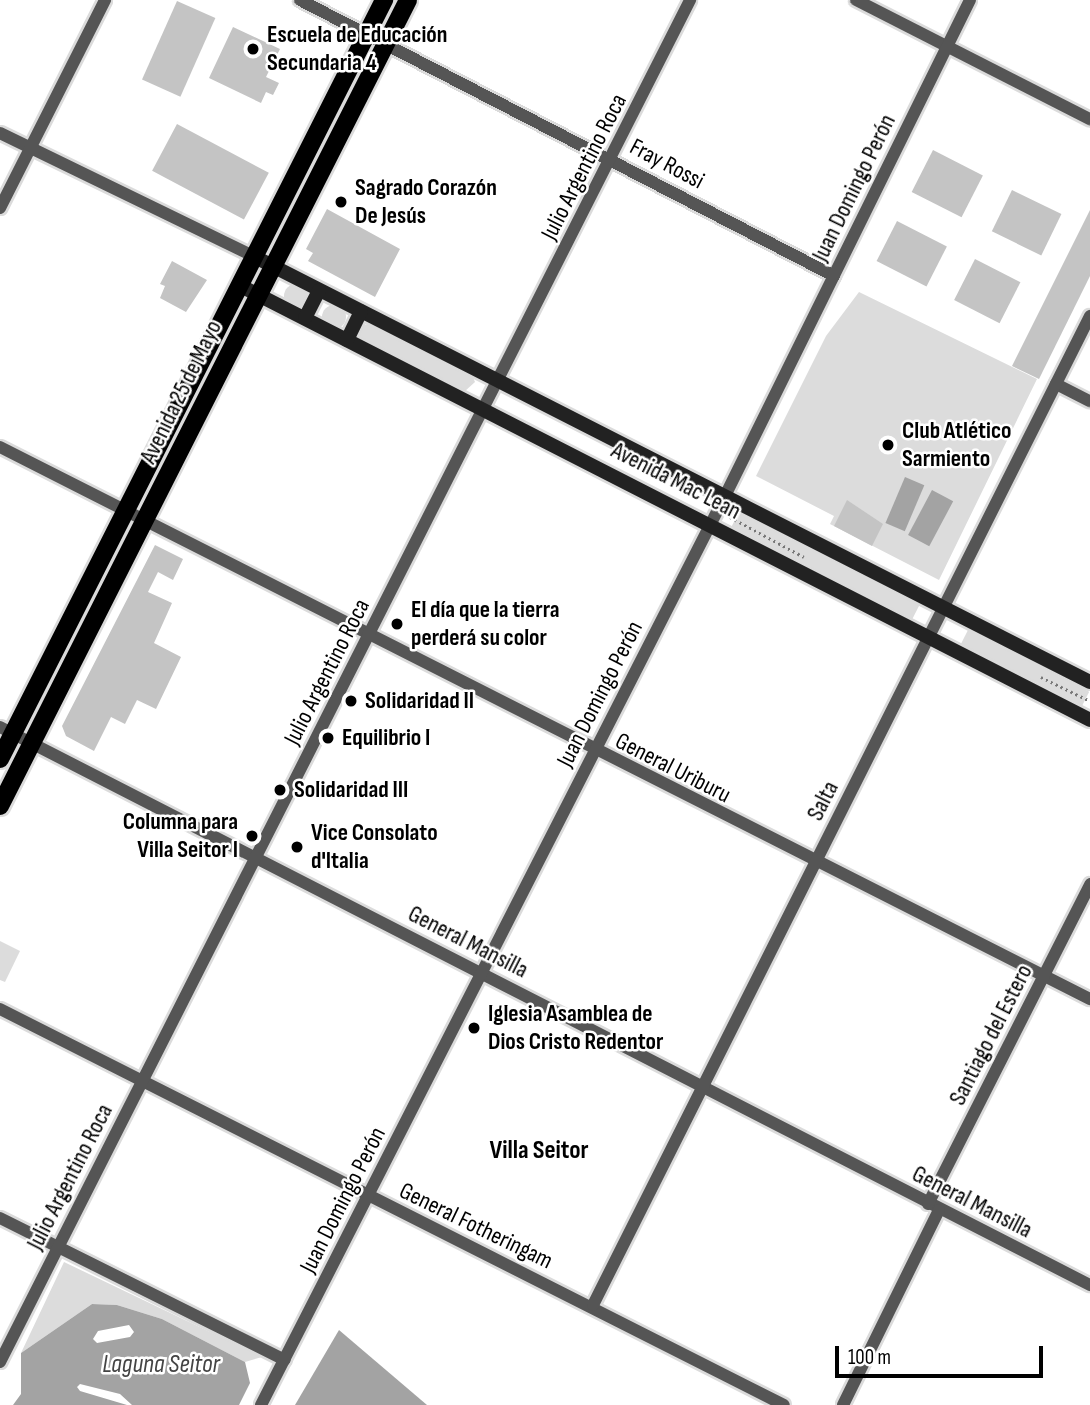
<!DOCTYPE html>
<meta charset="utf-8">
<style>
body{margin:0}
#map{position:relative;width:1090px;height:1405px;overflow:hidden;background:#fff;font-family:"Sofia Sans Condensed",sans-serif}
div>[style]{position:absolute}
.green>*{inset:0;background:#dcdcdc;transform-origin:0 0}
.round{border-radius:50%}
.water>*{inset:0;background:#a3a3a3;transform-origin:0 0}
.building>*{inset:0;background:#c4c4c4;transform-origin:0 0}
.path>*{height:2.5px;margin-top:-1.25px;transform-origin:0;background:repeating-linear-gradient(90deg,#777 0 2px,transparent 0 5.5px)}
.roads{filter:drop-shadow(2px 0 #dbdbdb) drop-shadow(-2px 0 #dbdbdb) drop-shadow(0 2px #dbdbdb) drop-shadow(0 -2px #dbdbdb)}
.minor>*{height:12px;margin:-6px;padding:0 6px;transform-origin:6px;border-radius:6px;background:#555}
.secondary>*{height:14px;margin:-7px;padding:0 7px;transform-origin:7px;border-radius:7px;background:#222}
.primary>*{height:18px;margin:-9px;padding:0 9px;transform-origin:9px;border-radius:9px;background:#000}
.dots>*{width:19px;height:19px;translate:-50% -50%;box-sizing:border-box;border:4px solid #fff;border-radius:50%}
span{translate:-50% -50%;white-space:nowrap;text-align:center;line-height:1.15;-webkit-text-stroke:5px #fff;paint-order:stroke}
.poi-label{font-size:24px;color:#000;font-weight:700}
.left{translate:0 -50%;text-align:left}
.right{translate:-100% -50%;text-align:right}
.street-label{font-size:24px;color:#000}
.neighbourhood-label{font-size:26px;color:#000;font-weight:700}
.water-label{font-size:26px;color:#444;font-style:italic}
.scale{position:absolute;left:835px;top:1346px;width:208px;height:32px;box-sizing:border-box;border:4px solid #000;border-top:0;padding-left:9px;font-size:21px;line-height:24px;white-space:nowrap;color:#000;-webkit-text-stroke:5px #fff;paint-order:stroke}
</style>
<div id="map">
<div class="green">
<i style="clip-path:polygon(363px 65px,278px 242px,274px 240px)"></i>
<i class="round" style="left:284px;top:284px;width:24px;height:24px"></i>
<i style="clip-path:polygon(859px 292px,1037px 379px,939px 580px,830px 524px,834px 516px,756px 476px,826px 336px)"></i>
<i class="round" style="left:322px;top:305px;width:24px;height:24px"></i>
<i style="left:234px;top:315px;width:4px;height:199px;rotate:27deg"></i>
<i style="clip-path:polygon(369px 324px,472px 375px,475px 382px,464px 392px,361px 341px,358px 335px,362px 325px)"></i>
<i style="left:739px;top:512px;width:203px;height:18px;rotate:27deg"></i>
<i style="clip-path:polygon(121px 538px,124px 540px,34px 717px,30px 715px)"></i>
<i style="left:968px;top:630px;width:136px;height:17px;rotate:27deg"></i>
<i style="clip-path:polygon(0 941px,20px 951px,5px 982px,0 980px)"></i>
<i style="clip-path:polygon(64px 1262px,262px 1357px,245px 1362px,162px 1319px,117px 1305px,92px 1304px,21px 1353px)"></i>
</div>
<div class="water">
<i style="left:905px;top:477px;width:21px;height:50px;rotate:23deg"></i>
<i style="left:932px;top:490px;width:24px;height:51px;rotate:28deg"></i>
<i style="clip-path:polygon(evenodd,92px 1304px,117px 1305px,162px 1319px,245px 1362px,250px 1383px,239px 1405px,132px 1405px,120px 1394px,80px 1384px,77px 1387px,80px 1391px,127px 1405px,13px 1405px,21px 1394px,21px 1353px,92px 1304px,129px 1325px,134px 1332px,130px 1337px,97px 1343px,93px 1339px,98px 1331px,129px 1325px)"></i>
<i style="clip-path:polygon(339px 1330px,427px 1405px,295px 1405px)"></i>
</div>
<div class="building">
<i style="left:177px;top:1px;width:42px;height:86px;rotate:24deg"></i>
<i style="clip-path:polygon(233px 27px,280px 49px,266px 77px,279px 83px,273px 95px,266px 92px,261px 103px,209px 78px)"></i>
<i style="left:177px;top:124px;width:104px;height:53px;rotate:28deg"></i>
<i style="left:933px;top:150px;width:56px;height:47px;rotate:27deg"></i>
<i style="left:1012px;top:190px;width:55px;height:46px;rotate:26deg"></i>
<i style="clip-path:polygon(327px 209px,400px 249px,375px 297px,308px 261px,313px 253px,306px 249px)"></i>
<i style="clip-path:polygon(1090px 210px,1090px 276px,1039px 379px,1012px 366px)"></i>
<i style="left:897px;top:221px;width:56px;height:45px;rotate:27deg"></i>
<i style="left:975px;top:259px;width:51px;height:46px;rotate:27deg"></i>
<i style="clip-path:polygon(172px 261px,207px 280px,186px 312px,160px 298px,165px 286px,160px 284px)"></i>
<i style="clip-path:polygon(847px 500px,883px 524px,872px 546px,834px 526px)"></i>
<i style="clip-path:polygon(155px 545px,183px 559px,173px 580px,158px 572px,148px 592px,172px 603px,154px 643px,181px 657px,156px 709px,137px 700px,125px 724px,111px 717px,94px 751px,66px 736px,62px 726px)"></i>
</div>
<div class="path">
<i style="left:730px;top:517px;width:84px;rotate:28.4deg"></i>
<i style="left:1041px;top:677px;width:55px;rotate:26.1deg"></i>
</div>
<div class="roads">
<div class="minor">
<i style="left:300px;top:0;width:601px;rotate:27.33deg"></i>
<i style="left:856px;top:0;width:263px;rotate:27deg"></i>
<i style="left:0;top:133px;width:284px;rotate:25.9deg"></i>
<i style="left:0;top:208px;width:233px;rotate:-63.2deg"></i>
<i style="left:1056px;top:384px;width:38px;rotate:27deg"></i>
<i style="left:0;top:447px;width:1222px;rotate:26.86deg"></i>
<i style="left:0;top:727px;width:1225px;rotate:27.11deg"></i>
<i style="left:0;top:1009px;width:878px;rotate:26.8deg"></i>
<i style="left:928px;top:1204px;width:359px;rotate:-63.1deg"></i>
<i style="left:0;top:1218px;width:318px;rotate:26.5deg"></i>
<i style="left:593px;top:1305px;width:1107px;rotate:-63.32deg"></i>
<i style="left:0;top:1362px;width:1527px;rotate:-63.13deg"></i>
<i style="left:261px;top:1405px;width:1021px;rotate:-62.96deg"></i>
<i style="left:725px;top:496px;width:553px;rotate:-63.71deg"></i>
<i style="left:843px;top:1405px;width:217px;rotate:-63.8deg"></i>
</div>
<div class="secondary">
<i style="left:255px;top:257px;width:937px;rotate:26.98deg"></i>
<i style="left:239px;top:285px;width:956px;rotate:27.07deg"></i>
<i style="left:305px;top:318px;width:31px;rotate:-63deg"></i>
<i style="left:347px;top:340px;width:32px;rotate:-64deg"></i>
</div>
<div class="primary">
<i style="left:0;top:759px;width:851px;rotate:-63.16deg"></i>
<i style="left:0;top:806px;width:903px;rotate:-63.15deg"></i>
</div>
</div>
<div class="dots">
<i style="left:253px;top:49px;background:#000"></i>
<i style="left:341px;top:202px;background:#000"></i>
<i style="left:888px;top:445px;background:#000"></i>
<i style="left:397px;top:624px;background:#000"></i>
<i style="left:351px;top:701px;background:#000"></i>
<i style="left:328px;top:738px;background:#000"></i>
<i style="left:280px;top:790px;background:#000"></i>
<i style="left:252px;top:836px;background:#000"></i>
<i style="left:297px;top:847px;background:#000"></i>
<i style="left:474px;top:1028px;background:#000"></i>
</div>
<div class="poi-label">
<span class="left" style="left:267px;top:49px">Escuela de Educación<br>Secundaria 4</span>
<span class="left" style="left:355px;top:202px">Sagrado Corazón<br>De Jesús</span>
<span class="left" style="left:902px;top:445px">Club Atlético<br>Sarmiento</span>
<span class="left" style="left:411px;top:624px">El día que la tierra<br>perderá su color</span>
<span class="left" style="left:365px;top:701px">Solidaridad II</span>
<span class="left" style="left:342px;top:738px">Equilibrio I</span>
<span class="left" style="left:294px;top:790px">Solidaridad III</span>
<span class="right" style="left:238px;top:836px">Columna para<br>Villa Seitor I</span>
<span class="left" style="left:311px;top:847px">Vice Consolato<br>d'Italia</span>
<span class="left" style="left:488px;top:1028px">Iglesia Asamblea de<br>Dios Cristo Redentor</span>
</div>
<div class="street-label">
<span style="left:667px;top:164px;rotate:28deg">Fray Rossi</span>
<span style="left:584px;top:167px;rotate:-63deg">Julio Argentino Roca</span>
<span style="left:854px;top:188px;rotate:-64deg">Juan Domingo Perón</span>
<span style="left:181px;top:392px;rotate:-64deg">Avenida 25 de Mayo</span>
<span style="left:676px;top:481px;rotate:27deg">Avenida Mac Lean</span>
<span style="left:327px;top:672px;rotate:-63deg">Julio Argentino Roca</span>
<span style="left:600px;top:694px;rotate:-63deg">Juan Domingo Perón</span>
<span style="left:673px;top:768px;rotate:27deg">General Uriburu</span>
<span style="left:823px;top:801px;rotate:-63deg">Salta</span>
<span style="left:468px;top:942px;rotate:27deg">General Mansilla</span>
<span style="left:991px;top:1035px;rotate:-63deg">Santiago del Estero</span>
<span style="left:70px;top:1177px;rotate:-63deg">Julio Argentino Roca</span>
<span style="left:343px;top:1200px;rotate:-63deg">Juan Domingo Perón</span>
<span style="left:972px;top:1202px;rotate:27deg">General Mansilla</span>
<span style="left:476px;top:1226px;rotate:26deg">General Fotheringam</span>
</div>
<div class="neighbourhood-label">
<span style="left:539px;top:1151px">Villa Seitor</span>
</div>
<div class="water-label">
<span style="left:161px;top:1365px">Laguna Seitor</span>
</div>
<div class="scale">100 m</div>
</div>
